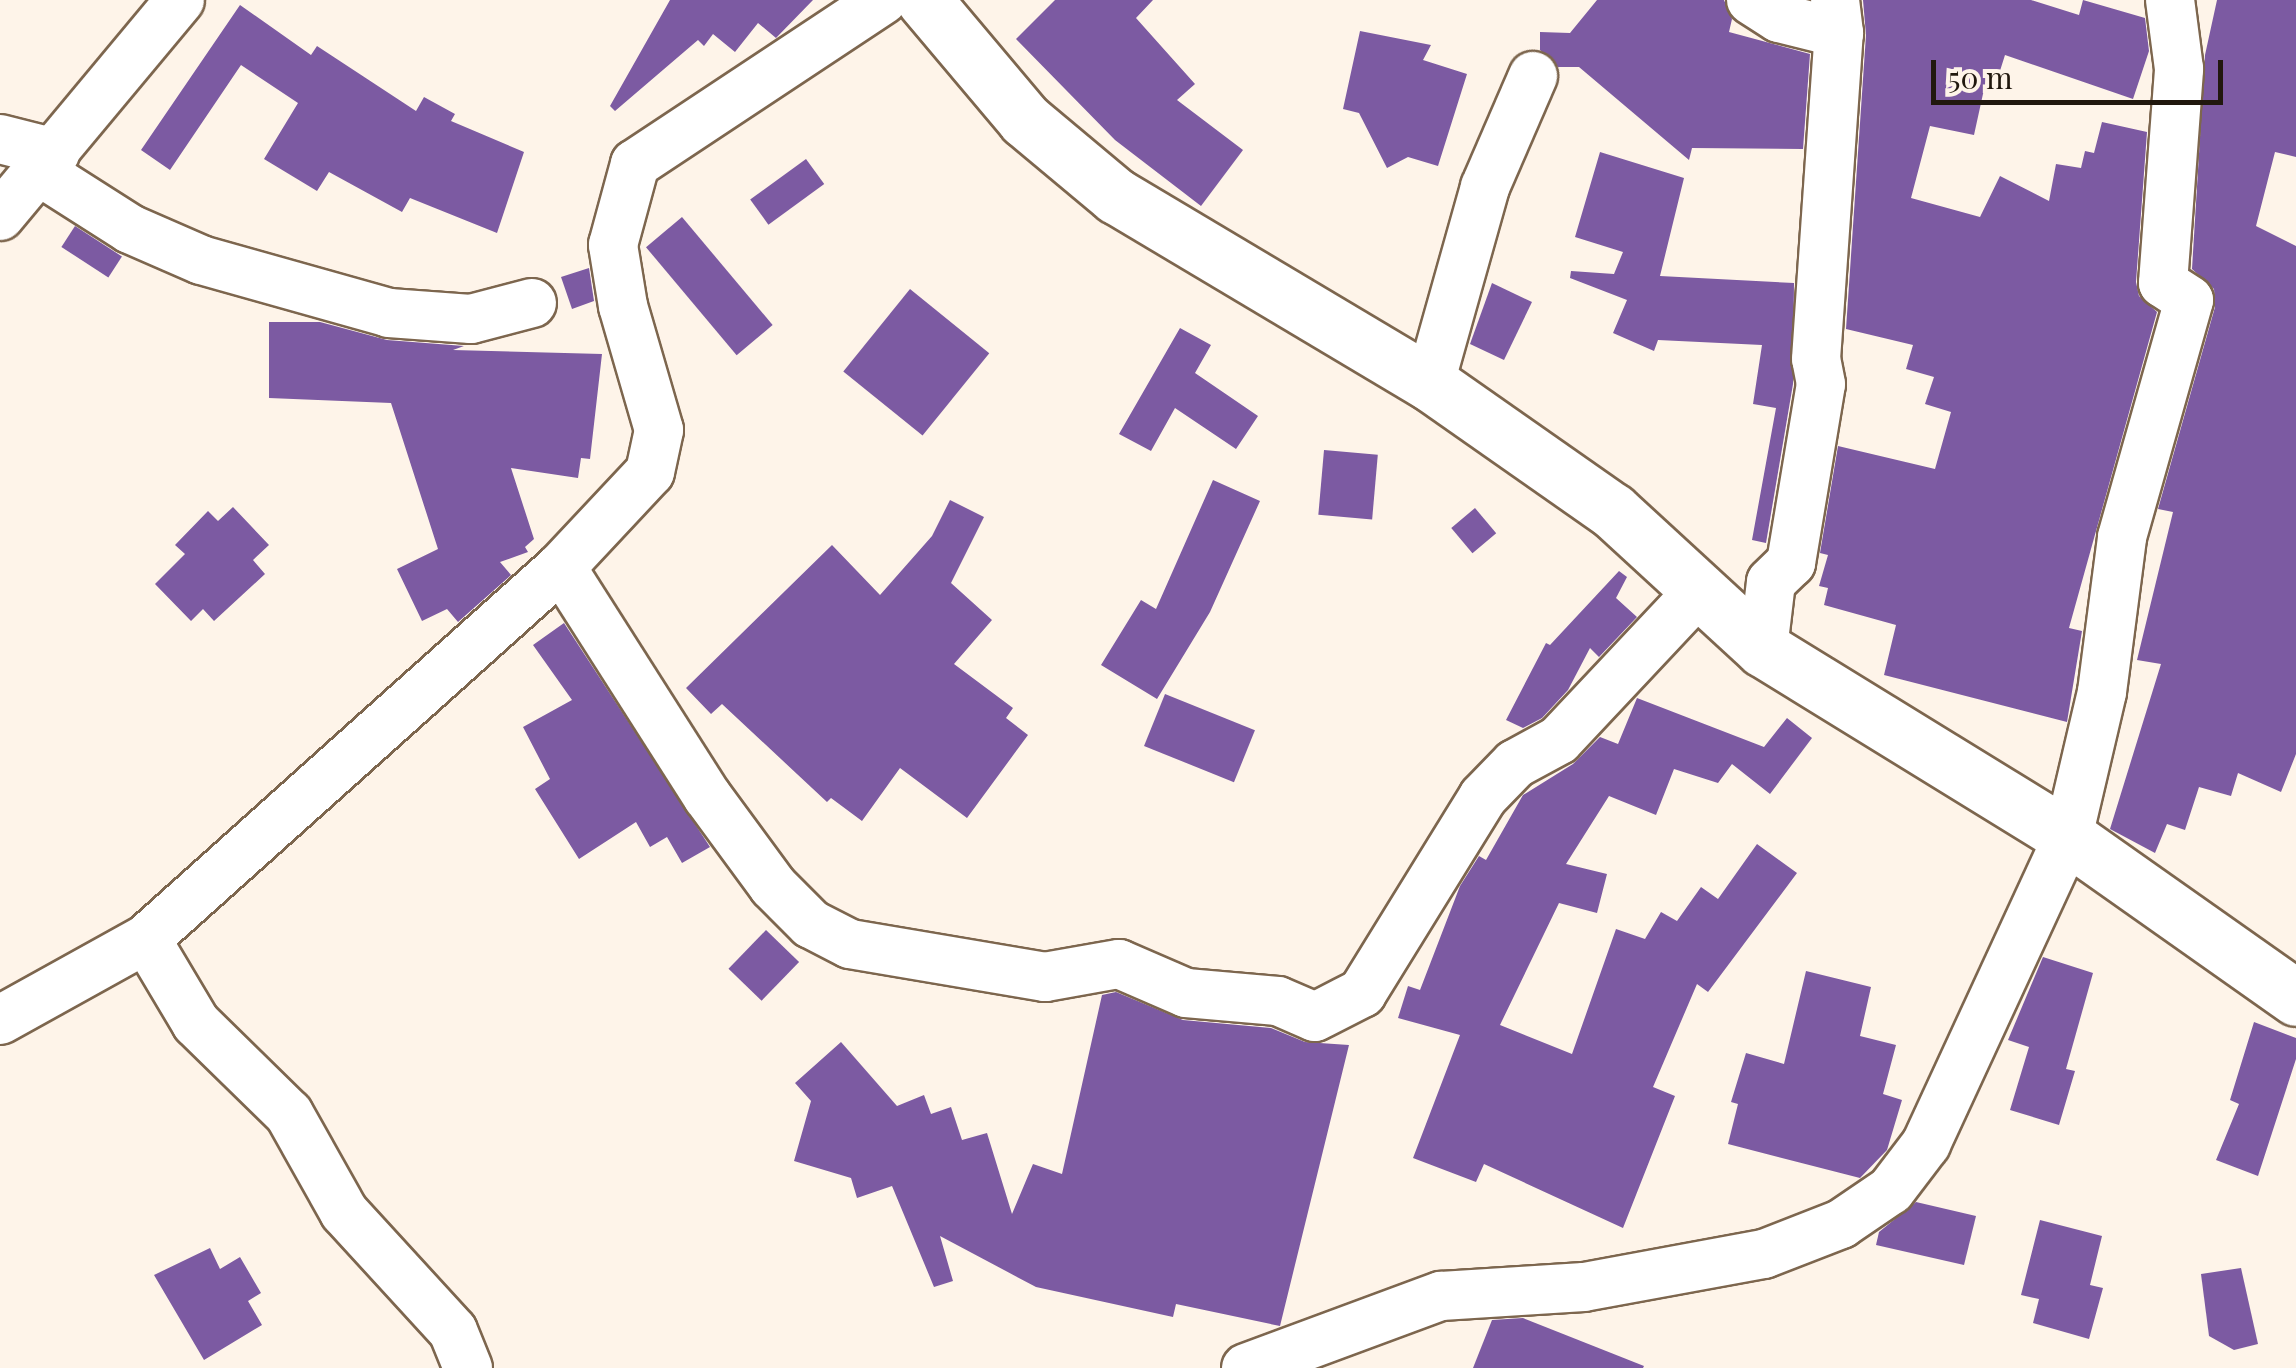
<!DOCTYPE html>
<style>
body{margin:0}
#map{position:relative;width:2296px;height:1368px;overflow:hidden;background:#fef4e9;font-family:"Playfair Display",serif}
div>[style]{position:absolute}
.building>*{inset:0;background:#7c5aa2;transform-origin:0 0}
.roads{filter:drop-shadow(2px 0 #7d664e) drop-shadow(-2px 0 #7d664e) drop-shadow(0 2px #7d664e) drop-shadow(0 -2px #7d664e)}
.street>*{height:48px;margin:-24px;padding:0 24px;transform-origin:24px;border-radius:24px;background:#fff}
.secondary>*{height:55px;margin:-27.5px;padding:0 27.5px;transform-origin:27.5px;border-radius:27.5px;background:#fff}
span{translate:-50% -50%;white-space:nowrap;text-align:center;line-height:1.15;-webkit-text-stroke:9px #fef4e9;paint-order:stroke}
.scale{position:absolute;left:1931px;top:60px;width:292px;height:45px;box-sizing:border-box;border:5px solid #21180e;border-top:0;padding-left:12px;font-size:30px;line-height:35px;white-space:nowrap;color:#21180e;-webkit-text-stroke:8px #fef4e9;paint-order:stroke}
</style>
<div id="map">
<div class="building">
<i style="clip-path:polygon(670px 0,813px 0,776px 38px,758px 23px,735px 52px,713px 34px,704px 46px,698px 40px,615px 111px,610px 106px)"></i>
<i style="clip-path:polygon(1055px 0,1153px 0,1136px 18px,1195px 84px,1177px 100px,1243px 150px,1201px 206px,1115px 140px,1016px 39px)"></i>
<i style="clip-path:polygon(1597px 0,1724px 0,1732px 19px,1729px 32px,1810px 54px,1803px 149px,1692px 148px,1689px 160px,1579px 67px,1558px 67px,1540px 50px,1540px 32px,1570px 33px)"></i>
<i style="clip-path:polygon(1863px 0,2031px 0,2079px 15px,2083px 0,2145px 18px,2149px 51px,2133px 99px,2005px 55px,1999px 74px,1988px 71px,1974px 135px,1930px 126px,1911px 198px,1980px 217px,2000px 176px,2049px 201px,2056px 164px,2081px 168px,2085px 151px,2094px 153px,2102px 122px,2147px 132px,2136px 282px,2139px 296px,2157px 312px,2069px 628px,2082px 631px,2067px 722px,1884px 675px,1896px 625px,1824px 605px,1828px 588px,1819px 586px,1828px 555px,1820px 553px,1838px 446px,1935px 469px,1951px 412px,1925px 404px,1934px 377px,1906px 369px,1913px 345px,1846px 329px,1866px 35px)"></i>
<i style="clip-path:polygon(2217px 0,2296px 0,2296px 157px,2275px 152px,2256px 226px,2296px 246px,2296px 754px,2281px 792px,2238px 773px,2231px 796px,2199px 787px,2185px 830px,2167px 824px,2155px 853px,2110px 829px,2161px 664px,2137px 660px,2173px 512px,2158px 509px,2215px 307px,2214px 289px,2192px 269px,2205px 55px)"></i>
<i style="clip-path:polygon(240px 5px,311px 55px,317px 46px,416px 111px,424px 97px,455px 114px,451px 121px,524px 152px,497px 233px,410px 198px,402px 212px,329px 172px,317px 191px,264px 159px,298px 103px,241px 65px,170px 170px,141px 150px)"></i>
<i style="clip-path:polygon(1360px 31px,1431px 45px,1423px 60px,1467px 74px,1438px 166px,1408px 157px,1387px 168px,1359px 113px,1343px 109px)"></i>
<i style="clip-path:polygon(1600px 152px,1684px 178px,1660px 276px,1794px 283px,1793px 384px,1766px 543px,1752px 540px,1776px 408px,1753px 404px,1762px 345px,1658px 340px,1654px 351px,1613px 333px,1627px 300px,1570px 278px,1571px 271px,1614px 274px,1623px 252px,1575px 237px)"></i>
<i style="left:806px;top:159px;width:31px;height:69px;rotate:54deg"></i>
<i style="left:682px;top:217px;width:141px;height:47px;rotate:50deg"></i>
<i style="left:75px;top:226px;width:56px;height:25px;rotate:33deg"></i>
<i style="clip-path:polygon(589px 268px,594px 301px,572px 309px,561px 277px)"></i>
<i style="clip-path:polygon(1492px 283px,1532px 302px,1504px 360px,1470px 344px)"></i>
<i style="left:910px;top:289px;width:102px;height:106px;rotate:39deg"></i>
<i style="clip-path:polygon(269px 322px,320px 322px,387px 340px,464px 346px,453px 350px,602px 354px,590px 459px,581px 458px,578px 478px,511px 468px,534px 539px,525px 547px,528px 552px,500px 562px,511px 575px,458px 622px,447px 609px,422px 621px,397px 569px,438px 549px,391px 403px,269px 398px)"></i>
<i style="clip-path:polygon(1180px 328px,1211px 345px,1195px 373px,1258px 416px,1236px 449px,1175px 408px,1151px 451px,1119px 434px)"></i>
<i style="left:1324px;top:450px;width:54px;height:65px;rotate:5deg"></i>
<i style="clip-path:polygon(1213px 480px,1260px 501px,1210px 612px,1157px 699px,1101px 665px,1141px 600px,1156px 609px)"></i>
<i style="clip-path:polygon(950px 500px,984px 517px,951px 583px,992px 620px,954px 664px,1013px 708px,1006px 718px,1028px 735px,967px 818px,900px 768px,862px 821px,831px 798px,827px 802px,722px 704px,711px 714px,686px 688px,832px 545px,880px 595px,932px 536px)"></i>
<i style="clip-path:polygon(233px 507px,269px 545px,253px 560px,265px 574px,214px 621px,203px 609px,191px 621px,155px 584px,185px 554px,175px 545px,208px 511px,218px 521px)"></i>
<i style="left:1475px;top:508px;width:33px;height:31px;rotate:50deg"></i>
<i style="clip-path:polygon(1619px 571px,1627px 577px,1616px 598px,1637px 617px,1599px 657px,1590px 648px,1568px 690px,1542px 718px,1523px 728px,1506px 720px,1546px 643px,1550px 645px)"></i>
<i style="clip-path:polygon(564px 623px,710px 847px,682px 863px,667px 837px,650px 847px,636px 822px,579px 859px,535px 789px,550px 779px,523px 727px,572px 700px,533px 645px)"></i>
<i style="left:1165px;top:694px;width:97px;height:56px;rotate:22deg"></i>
<i style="clip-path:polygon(1637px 698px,1764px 747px,1787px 718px,1812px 738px,1770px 794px,1732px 764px,1718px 783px,1674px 769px,1656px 815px,1609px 796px,1566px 864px,1607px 874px,1597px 913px,1559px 903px,1500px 1025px,1572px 1054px,1616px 929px,1645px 939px,1661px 912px,1677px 921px,1701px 887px,1718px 899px,1757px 844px,1797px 873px,1708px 992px,1697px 984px,1653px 1087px,1675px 1096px,1623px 1228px,1484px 1164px,1476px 1182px,1413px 1158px,1460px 1035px,1398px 1018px,1408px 986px,1420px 990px,1460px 886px,1479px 856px,1486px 860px,1523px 795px,1573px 764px,1600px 737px,1618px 744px)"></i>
<i style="left:766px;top:930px;width:46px;height:54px;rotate:44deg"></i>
<i style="clip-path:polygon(2043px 957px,2093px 973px,2066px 1069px,2075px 1071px,2059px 1125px,2010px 1110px,2029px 1047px,2008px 1040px)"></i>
<i style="clip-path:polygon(1806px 971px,1871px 987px,1860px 1036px,1896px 1045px,1883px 1094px,1902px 1100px,1887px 1150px,1860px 1178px,1728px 1144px,1738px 1104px,1731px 1102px,1746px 1053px,1784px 1064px)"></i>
<i style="clip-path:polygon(1116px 992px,1183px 1020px,1271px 1028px,1305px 1042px,1349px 1045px,1280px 1326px,1176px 1304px,1173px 1317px,1036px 1287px,940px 1236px,953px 1281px,934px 1287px,892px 1186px,857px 1198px,851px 1178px,794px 1161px,811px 1101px,795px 1083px,841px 1042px,897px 1106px,924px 1095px,931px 1114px,951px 1107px,962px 1140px,987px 1133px,1012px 1214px,1033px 1164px,1062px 1174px,1102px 995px)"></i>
<i style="clip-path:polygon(2254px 1022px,2296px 1038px,2296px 1059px,2258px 1176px,2216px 1160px,2239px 1104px,2230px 1100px)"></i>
<i style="clip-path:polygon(1916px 1202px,1976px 1216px,1964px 1265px,1876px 1245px,1879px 1232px)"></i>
<i style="clip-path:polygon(2040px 1220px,2102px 1236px,2090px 1285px,2103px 1288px,2089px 1339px,2033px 1323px,2039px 1299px,2021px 1295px)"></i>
<i style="clip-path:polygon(210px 1248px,220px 1269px,240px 1257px,261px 1293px,248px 1301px,262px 1325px,204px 1360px,154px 1275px)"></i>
<i style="clip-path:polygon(2241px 1268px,2258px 1344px,2234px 1350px,2209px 1336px,2201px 1274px)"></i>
<i style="clip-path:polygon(1523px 1318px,1644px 1366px,1643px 1368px,1473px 1368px,1492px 1320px)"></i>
</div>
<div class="roads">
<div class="street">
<i style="left:1751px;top:0;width:33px;rotate:33deg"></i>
<i style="left:1779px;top:18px;width:62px;rotate:14deg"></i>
<i style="left:0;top:139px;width:57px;rotate:14.3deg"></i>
<i style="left:39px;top:171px;width:108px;rotate:32.5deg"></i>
<i style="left:130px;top:229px;width:77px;rotate:23.6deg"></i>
<i style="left:201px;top:260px;width:195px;rotate:15.7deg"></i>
<i style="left:389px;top:313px;width:82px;rotate:4.2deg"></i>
<i style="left:471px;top:319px;width:63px;rotate:-14.7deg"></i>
<i style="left:0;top:216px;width:281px;rotate:-50.2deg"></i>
<i style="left:1430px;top:383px;width:204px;rotate:-74.3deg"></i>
<i style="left:1485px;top:187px;width:121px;rotate:-66.6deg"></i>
<i style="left:561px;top:567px;width:272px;rotate:57.5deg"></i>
<i style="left:707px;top:796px;width:112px;rotate:53.7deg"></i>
<i style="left:773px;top:886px;width:54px;rotate:45deg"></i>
<i style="left:811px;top:924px;width:44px;rotate:27.1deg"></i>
<i style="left:850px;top:944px;width:198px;rotate:9.6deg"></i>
<i style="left:1045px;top:977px;width:75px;rotate:-10deg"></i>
<i style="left:1119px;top:964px;width:73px;rotate:23.4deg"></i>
<i style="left:1186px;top:993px;width:92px;rotate:5deg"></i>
<i style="left:1278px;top:1001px;width:40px;rotate:23.4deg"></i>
<i style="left:1315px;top:1017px;width:53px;rotate:-27.1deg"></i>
<i style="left:1362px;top:993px;width:230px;rotate:-58.3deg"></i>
<i style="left:1483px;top:797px;width:46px;rotate:-45.9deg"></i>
<i style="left:1515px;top:764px;width:50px;rotate:-28.6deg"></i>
<i style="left:1559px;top:740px;width:206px;rotate:-46.8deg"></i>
<i style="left:1763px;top:649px;width:67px;rotate:-83.2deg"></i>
<i style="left:1771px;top:582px;width:28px;rotate:-44deg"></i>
<i style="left:1791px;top:563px;width:181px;rotate:-80.5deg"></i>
<i style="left:1821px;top:384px;width:25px;rotate:-101deg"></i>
<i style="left:1816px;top:359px;width:327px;rotate:-86deg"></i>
<i style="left:1839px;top:33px;width:33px;rotate:-97deg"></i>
<i style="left:146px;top:939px;width:98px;rotate:59.2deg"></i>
<i style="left:196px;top:1023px;width:130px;rotate:44.4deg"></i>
<i style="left:289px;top:1114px;width:112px;rotate:60.7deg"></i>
<i style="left:344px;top:1212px;width:161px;rotate:47.5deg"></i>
<i style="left:453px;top:1331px;width:40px;rotate:68deg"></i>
<i style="left:0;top:1020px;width:167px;rotate:-29deg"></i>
<i style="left:146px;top:939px;width:557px;rotate:-41.87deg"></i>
<i style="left:561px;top:567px;width:130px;rotate:-46.9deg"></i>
<i style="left:650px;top:472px;width:43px;rotate:-77.9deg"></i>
<i style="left:659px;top:430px;width:129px;rotate:-106.2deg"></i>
<i style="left:623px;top:306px;width:62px;rotate:-99.3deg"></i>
<i style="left:613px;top:245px;width:84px;rotate:-74.8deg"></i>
<i style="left:635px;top:164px;width:297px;rotate:-33.5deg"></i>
<i style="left:1246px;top:1368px;width:208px;rotate:-20.3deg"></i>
<i style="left:1441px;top:1296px;width:143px;rotate:-3.6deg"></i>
<i style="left:1584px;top:1287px;width:183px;rotate:-10.4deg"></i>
<i style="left:1764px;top:1254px;width:83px;rotate:-21.3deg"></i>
<i style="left:1841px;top:1224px;width:60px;rotate:-34.2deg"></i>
<i style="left:1891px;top:1190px;width:58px;rotate:-52.7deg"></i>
<i style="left:1926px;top:1144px;width:338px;rotate:-65.2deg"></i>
<i style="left:2068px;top:837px;width:149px;rotate:-76.8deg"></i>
<i style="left:2102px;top:692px;width:156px;rotate:-82.6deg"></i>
<i style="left:2122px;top:537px;width:246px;rotate:-74.2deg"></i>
<i style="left:2189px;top:300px;width:31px;rotate:-147deg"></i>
<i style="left:2163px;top:283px;width:215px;rotate:-85.7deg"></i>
<i style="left:2179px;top:69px;width:70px;rotate:-97.4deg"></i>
</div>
<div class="secondary">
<i style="left:924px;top:0;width:157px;rotate:49.9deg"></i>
<i style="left:1025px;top:120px;width:119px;rotate:39.9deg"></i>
<i style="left:1116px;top:196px;width:365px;rotate:30.8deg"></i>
<i style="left:1430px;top:383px;width:223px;rotate:35deg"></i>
<i style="left:1613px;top:511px;width:204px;rotate:42.6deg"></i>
<i style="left:1763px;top:649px;width:358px;rotate:31.6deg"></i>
<i style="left:2068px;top:837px;width:279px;rotate:35.2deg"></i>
</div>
</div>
<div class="scale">50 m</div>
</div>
